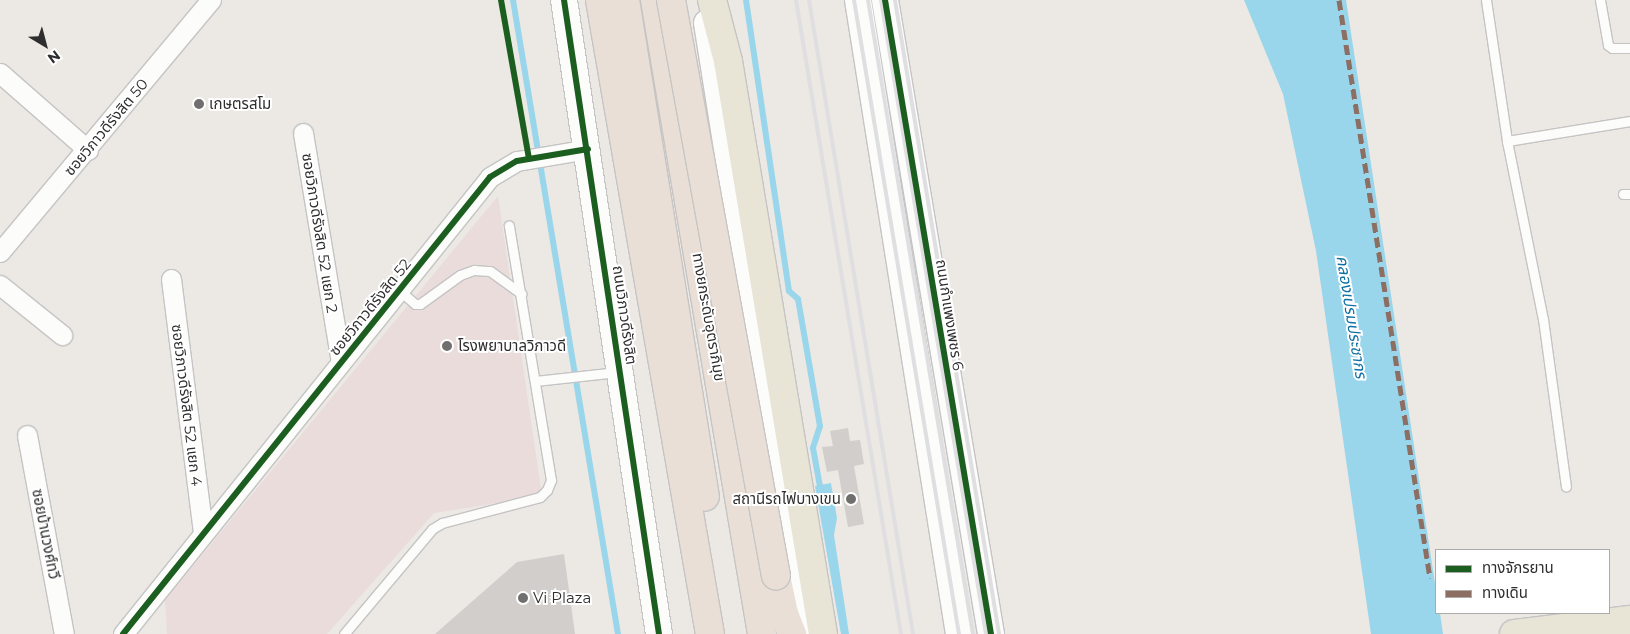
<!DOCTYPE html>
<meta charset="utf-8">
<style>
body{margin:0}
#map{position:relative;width:1630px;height:634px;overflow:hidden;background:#ece8e4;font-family:Montserrat,"Noto Sans Thai",sans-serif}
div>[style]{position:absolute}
.medical>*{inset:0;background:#e9dcdb}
.water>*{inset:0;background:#99d6ec}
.stream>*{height:6px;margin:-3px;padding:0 3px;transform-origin:3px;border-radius:3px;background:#99d6ec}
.building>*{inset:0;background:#d1cecb}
.roads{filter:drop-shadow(1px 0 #c5c4c5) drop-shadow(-1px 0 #c5c4c5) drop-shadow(0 1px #c5c4c5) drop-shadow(0 -1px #c5c4c5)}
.lane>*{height:9px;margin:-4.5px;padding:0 4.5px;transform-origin:4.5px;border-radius:4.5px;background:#fcfcfb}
.street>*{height:19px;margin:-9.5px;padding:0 9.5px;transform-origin:9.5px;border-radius:9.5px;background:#fcfcfb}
.secondary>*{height:26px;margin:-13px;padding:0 13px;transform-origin:13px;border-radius:13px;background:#fcfcfb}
.primary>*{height:28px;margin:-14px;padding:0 14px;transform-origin:14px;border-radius:14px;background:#e8e4d6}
.highway>*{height:28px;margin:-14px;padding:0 14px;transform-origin:14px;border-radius:14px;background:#eadfd6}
.rail>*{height:4px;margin:-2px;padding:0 2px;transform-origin:2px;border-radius:2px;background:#dfdfe1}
.bridges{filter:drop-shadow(1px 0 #c6c5c4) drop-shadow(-1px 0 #c6c5c4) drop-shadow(0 1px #c6c5c4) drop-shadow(0 -1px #c6c5c4)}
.highway-bridge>*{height:28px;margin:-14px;padding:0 14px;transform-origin:14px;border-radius:14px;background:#eadfd6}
.quiet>*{height:5px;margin-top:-2.5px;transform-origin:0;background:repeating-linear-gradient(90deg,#8d6e63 0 10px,transparent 0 15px)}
.cycleway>*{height:6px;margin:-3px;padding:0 3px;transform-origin:3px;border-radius:3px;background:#1b5e20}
.dots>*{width:14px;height:14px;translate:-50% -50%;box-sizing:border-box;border:2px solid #fff;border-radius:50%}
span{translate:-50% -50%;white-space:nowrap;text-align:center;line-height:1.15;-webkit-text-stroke:4px #fff;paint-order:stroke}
.poi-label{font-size:15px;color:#2e2e2e}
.left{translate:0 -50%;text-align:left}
.right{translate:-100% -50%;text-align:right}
.street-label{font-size:15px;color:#2e2e2e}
.water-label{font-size:16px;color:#0d6fa3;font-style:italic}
.legend{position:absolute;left:1435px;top:549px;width:175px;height:65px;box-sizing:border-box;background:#fff;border:1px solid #ababab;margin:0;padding:6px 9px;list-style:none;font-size:15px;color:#2e2e2e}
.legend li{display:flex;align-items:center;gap:10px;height:25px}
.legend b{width:25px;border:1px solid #ababab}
.north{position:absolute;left:20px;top:20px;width:50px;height:50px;-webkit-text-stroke:4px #fff;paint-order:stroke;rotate:143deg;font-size:14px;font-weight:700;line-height:20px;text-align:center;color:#2e2e2e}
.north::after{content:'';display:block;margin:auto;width:18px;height:22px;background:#2e2e2e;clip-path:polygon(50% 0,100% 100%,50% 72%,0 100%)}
</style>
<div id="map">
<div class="medical">
<i style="clip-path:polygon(498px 196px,542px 496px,434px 513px,327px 634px,167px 634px,165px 600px)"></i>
</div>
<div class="water">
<i style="clip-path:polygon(1244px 0,1346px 0,1436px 590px,1436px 613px,1440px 613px,1443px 634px,1371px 634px,1316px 251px,1283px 94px)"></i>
<i style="clip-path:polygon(831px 483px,837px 518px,834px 535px,849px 634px,841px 634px,815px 486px)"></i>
</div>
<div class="stream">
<i style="left:513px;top:0;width:643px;rotate:80.6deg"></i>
<i style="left:746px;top:0;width:294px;rotate:81.6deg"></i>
<i style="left:789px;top:291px;width:12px;rotate:42deg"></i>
<i style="left:798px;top:299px;width:129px;rotate:80.2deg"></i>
<i style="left:820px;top:426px;width:23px;rotate:108deg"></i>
<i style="left:813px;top:448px;width:45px;rotate:79.7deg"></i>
</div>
<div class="building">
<i style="clip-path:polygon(848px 428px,850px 441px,860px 440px,864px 464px,854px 466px,864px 524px,848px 527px,838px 470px,827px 472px,822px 447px,833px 446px,830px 431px)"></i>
<i style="clip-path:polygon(564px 554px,575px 634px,435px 634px,517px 562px)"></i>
</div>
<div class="roads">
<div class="lane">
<i style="left:1486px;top:0;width:143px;rotate:81.5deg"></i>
<i style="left:1507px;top:141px;width:125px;rotate:-9.2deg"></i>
<i style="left:1600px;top:0;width:46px;rotate:79.9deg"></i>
<i style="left:1608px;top:45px;width:5px;rotate:37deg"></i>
<i style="left:1612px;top:48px;width:18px"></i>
<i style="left:1507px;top:141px;width:182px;rotate:78.6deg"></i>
<i style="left:1543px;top:319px;width:169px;rotate:82.2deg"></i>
<i style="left:1623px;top:194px;width:7px"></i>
<i style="left:399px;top:290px;width:21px;rotate:41deg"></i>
<i style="left:415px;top:304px;width:5px"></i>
<i style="left:420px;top:304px;width:49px;rotate:-35.9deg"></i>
<i style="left:460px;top:275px;width:15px;rotate:-20deg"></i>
<i style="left:474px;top:270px;width:16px;rotate:4deg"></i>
<i style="left:490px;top:271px;width:39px;rotate:36deg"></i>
<i style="left:535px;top:381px;width:83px;rotate:-6.2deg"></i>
<i style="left:344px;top:634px;width:137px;rotate:-50deg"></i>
<i style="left:432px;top:529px;width:12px;rotate:-31deg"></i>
<i style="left:442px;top:523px;width:101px;rotate:-14.9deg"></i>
<i style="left:540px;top:497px;width:10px;rotate:-45deg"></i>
<i style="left:547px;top:490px;width:11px;rotate:-68deg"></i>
<i style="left:551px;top:480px;width:258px;rotate:-99.4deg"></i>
</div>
<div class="street">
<i style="left:0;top:73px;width:117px;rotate:41.2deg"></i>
<i style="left:303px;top:133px;width:232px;rotate:80.6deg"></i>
<i style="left:0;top:252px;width:329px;rotate:-50.1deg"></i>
<i style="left:171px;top:279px;width:255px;rotate:82.8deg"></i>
<i style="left:0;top:285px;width:80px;rotate:38.9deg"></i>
<i style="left:27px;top:435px;width:202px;rotate:79.5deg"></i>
<i style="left:123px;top:634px;width:586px;rotate:-51.23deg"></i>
<i style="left:490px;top:177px;width:31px;rotate:-31deg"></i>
<i style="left:517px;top:161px;width:72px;rotate:-9.6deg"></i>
</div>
<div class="secondary">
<i style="left:564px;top:0;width:641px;rotate:81.48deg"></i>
<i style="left:858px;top:0;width:642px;rotate:80.95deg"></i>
<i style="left:885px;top:0;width:643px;rotate:80.51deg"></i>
<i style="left:707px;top:23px;width:619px;rotate:80.98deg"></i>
</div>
<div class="primary">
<i style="left:712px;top:0;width:63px;rotate:75.3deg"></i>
<i style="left:728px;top:61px;width:581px;rotate:80.59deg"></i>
<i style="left:1514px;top:634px;width:117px;rotate:-6.9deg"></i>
</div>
<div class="highway">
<i style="left:600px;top:0;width:643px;rotate:80.16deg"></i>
<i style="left:625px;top:0;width:503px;rotate:80.86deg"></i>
<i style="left:655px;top:0;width:643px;rotate:80.42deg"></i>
<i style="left:776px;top:576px;width:39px;rotate:78deg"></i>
<i style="left:784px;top:614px;width:22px;rotate:68deg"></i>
</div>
</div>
<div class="rail">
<i style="left:796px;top:0;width:643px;rotate:80.6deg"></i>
<i style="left:809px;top:0;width:642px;rotate:80.68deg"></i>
<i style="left:854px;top:0;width:643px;rotate:80.6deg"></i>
<i style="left:868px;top:0;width:643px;rotate:80.6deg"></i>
<i style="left:881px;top:0;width:643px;rotate:80.6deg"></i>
<i style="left:895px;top:0;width:642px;rotate:80.68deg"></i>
</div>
<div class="bridges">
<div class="highway-bridge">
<i style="left:671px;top:0;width:585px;rotate:79.67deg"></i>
</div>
</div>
<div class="quiet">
<i style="left:1339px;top:0;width:585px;rotate:81.05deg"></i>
</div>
<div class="cycleway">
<i style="left:501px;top:0;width:161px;rotate:80deg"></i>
<i style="left:564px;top:0;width:641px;rotate:81.48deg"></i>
<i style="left:885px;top:0;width:643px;rotate:80.51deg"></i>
<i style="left:123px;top:634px;width:586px;rotate:-51.23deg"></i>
<i style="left:490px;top:177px;width:31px;rotate:-31deg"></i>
<i style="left:517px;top:161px;width:72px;rotate:-9.6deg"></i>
</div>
<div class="dots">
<i style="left:199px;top:104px;background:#706f6e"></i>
<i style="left:447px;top:346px;background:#706f6e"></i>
<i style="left:851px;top:499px;background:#706f6e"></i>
<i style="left:523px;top:598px;background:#706f6e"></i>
</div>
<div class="poi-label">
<span class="left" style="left:209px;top:104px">เกษตรสโม</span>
<span class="left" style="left:458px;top:346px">โรงพยาบาลวิภาวดี</span>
<span class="right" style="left:841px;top:499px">สถานีรถไฟบางเขน</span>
<span class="left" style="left:533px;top:598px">Vi Plaza</span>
</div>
<div class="street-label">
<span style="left:106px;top:127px;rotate:-50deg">ซอยวิภาวดีรังสิต 50</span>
<span style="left:320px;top:233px;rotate:81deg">ซอยวิภาวดีรังสิต 52 แยก 2</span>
<span style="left:370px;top:307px;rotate:-51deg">ซอยวิภาวดีรังสิต 52</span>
<span style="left:625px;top:315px;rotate:82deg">ถนนวิภาวดีรังสิต</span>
<span style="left:950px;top:315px;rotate:81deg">ถนนกำแพงเพชร 6</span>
<span style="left:709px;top:317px;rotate:80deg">ทางยกระดับอุตราภิมุข</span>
<span style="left:187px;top:405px;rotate:83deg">ซอยวิภาวดีรังสิต 52 แยก 4</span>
<span style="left:46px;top:534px;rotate:79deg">ซอยบ้านวงศ์ทวี</span>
</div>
<div class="water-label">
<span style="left:1351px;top:317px;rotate:81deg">คลองเปรมประชากร</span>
</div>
<ul class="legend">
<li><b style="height:6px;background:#1b5e20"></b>ทางจักรยาน</li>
<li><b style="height:6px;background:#8d6e63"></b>ทางเดิน</li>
</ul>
<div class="north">N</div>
</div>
